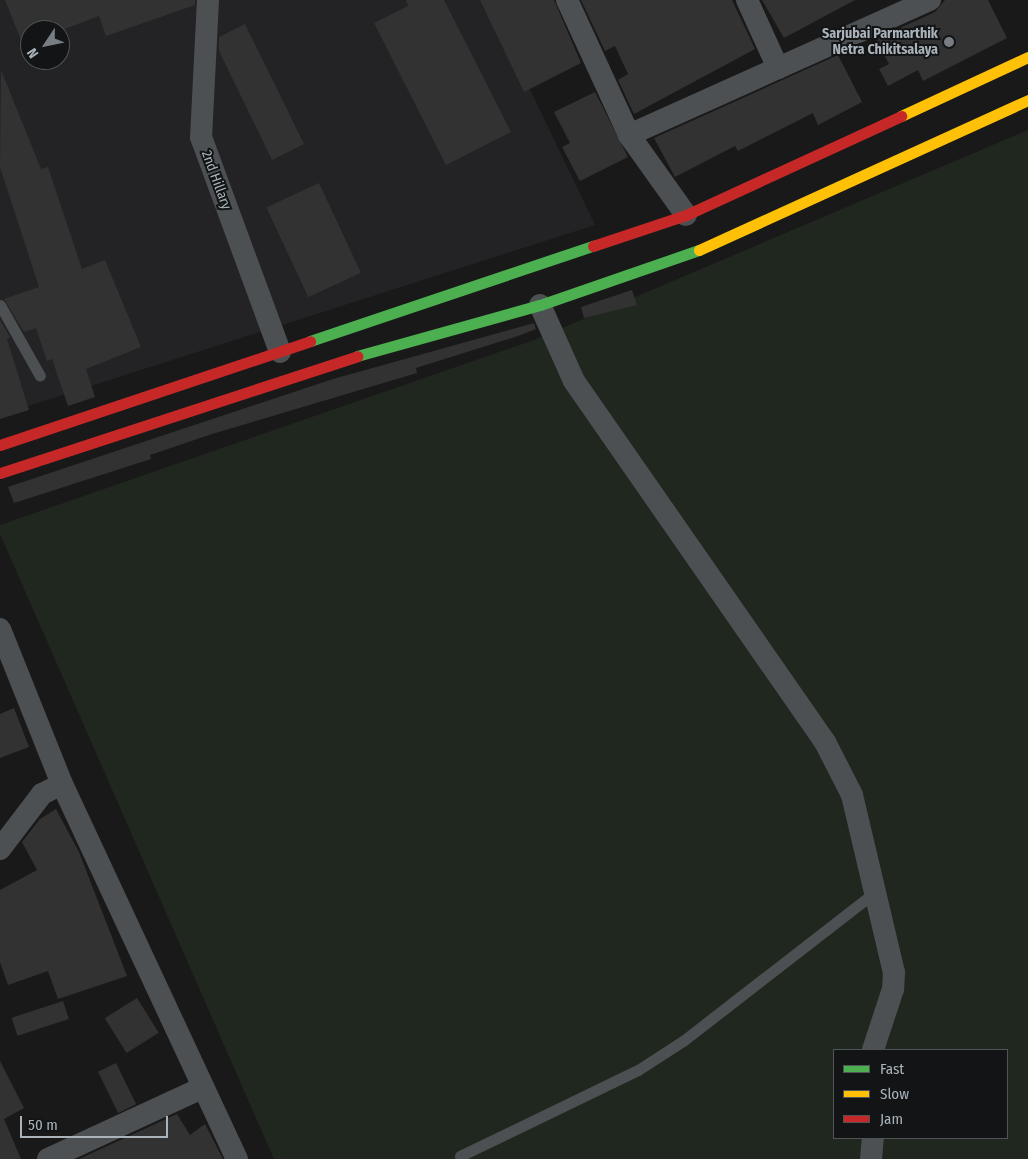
<!DOCTYPE html>
<style>
body{margin:0}
#map{position:relative;width:1028px;height:1159px;overflow:hidden;background:#191919;font-family:"Fira Sans Condensed",sans-serif}
div>[style]{position:absolute}
.built>*{inset:0;background:#232325}
.green>*{inset:0;background:#20271f}
.building>*{inset:0;background:#323233;transform-origin:0 0}
.lane>*{height:11px;margin:-5.5px;padding:0 5.5px;transform-origin:5.5px;border-radius:5.5px;background:#4d5052}
.street>*{height:22px;margin:-11px;padding:0 11px;transform-origin:11px;border-radius:11px;background:#4d5052}
.fast>*{height:11px;margin:-5.5px;padding:0 5.5px;transform-origin:5.5px;border-radius:5.5px;background:#4caf50}
.slow>*{height:11px;margin:-5.5px;padding:0 5.5px;transform-origin:5.5px;border-radius:5.5px;background:#ffc107}
.jam>*{height:11px;margin:-5.5px;padding:0 5.5px;transform-origin:5.5px;border-radius:5.5px;background:#c62828}
.dots>*{width:14px;height:14px;translate:-50% -50%;box-sizing:border-box;border:2px solid #131415;border-radius:50%}
span{translate:-50% -50%;white-space:nowrap;text-align:center;line-height:1.15;-webkit-text-stroke:4px #131415;paint-order:stroke}
.poi-label{font-size:14px;color:#aab3ba;font-weight:700}
.right{translate:-100% -50%;text-align:right}
.street-label{font-size:14px;color:#aab3ba}
.legend{position:absolute;left:833px;top:1049px;width:175px;height:90px;box-sizing:border-box;background:#131415;border:1px solid #4f5457;margin:0;padding:6px 9px;list-style:none;font-size:15px;color:#aab3ba}
.legend li{display:flex;align-items:center;gap:10px;height:25px}
.legend b{width:25px;border:1px solid #4f5457}
.north{position:absolute;left:20px;top:20px;width:50px;height:50px;box-sizing:border-box;background:#131415;border:1px solid #4f5457;border-radius:50%;rotate:236deg;font-size:14px;font-weight:700;line-height:20px;text-align:center;color:#aab3ba}
.north::after{content:'';display:block;margin:auto;width:18px;height:22px;background:#777d82;clip-path:polygon(50% 0,100% 100%,50% 72%,0 100%)}
.scale{position:absolute;left:20px;top:1116px;width:148px;height:22px;box-sizing:border-box;border:2px solid #aab3ba;border-top:0;padding-left:6px;font-size:15px;line-height:18px;white-space:nowrap;color:#aab3ba;-webkit-text-stroke:4px #131415;paint-order:stroke}
</style>
<div id="map">
<div class="built">
<i style="clip-path:polygon(evenodd,0 0,487px 0,595px 225px,0 415px,0 0,30px 30px,60px 30px,60px 60px,30px 60px,30px 30px)"></i>
</div>
<div class="green">
<i style="clip-path:polygon(evenodd,1028px 130px,1028px 1159px,274px 1159px,0 534px,0 525px,534px 340px,1028px 130px,834px 1050px,1007px 1050px,1007px 1138px,834px 1138px,834px 1050px)"></i>
</div>
<div class="building">
<i style="clip-path:polygon(5px 0,195px 0,195px 5px,106px 36px,99px 16px,62px 30px,30px 30px,29px 60px)"></i>
<i style="clip-path:polygon(406px 0,444px 0,511px 132px,446px 165px,374px 23px,408px 6px)"></i>
<i style="clip-path:polygon(480px 0,554px 0,581px 63px,524px 92px)"></i>
<i style="clip-path:polygon(581px 0,732px 0,755px 49px,634px 114px,618px 80px,628px 74px,615px 46px,605px 51px)"></i>
<i style="clip-path:polygon(762px 0,855px 0,784px 38px)"></i>
<i style="clip-path:polygon(945px 0,988px 0,1007px 38px,923px 81px,918px 70px,888px 86px,879px 69px,889px 64px,876px 39px,935px 12px)"></i>
<i style="clip-path:polygon(245px 24px,304px 144px,272px 160px,219px 51px,219px 37px)"></i>
<i style="clip-path:polygon(838px 55px,862px 102px,818px 125px,813px 113px,738px 151px,735px 146px,675px 177px,654px 138px)"></i>
<i style="clip-path:polygon(1px 70px,41px 169px,48px 167px,82px 269px,105px 260px,141px 347px,86px 369px,95px 397px,68px 406px,52px 359px,47px 361px,36px 328px,24px 332px,4px 299px,39px 287px,0 167px)"></i>
<i style="clip-path:polygon(595px 92px,628px 157px,580px 181px,562px 147px,570px 143px,554px 112px)"></i>
<i style="left:319px;top:183px;width:99px;height:58px;rotate:65deg"></i>
<i style="clip-path:polygon(632px 290px,637px 305px,584px 318px,581px 307px)"></i>
<i style="clip-path:polygon(0 320px,10px 337px,7px 339px,29px 410px,0 419px)"></i>
<i style="clip-path:polygon(534px 323px,536px 329px,518px 336px,416px 368px,417px 373px,212px 434px,150px 455px,151px 459px,14px 503px,8px 487px,333px 379px)"></i>
<i style="clip-path:polygon(14px 708px,29px 747px,0 758px,0 714px)"></i>
<i style="clip-path:polygon(56px 809px,79px 852px,127px 976px,58px 999px,48px 971px,8px 985px,0 962px,0 890px,37px 870px,22px 842px,40px 819px)"></i>
<i style="left:137px;top:998px;width:41px;height:38px;rotate:58deg"></i>
<i style="left:63px;top:1001px;width:19px;height:54px;rotate:72deg"></i>
<i style="clip-path:polygon(0 1061px,24px 1108px,4px 1119px,21px 1159px,0 1159px)"></i>
<i style="left:116px;top:1063px;width:46px;height:20px;rotate:64deg"></i>
<i style="clip-path:polygon(177px 1114px,190px 1135px,205px 1124px,223px 1159px,79px 1159px)"></i>
</div>
<div class="lane">
<i style="left:0;top:305px;width:81px;rotate:60.6deg"></i>
<i style="left:460px;top:1156px;width:198px;rotate:-25.8deg"></i>
<i style="left:638px;top:1070px;width:54px;rotate:-32.8deg"></i>
<i style="left:683px;top:1041px;width:243px;rotate:-37.8deg"></i>
</div>
<div class="street">
<i style="left:208px;top:0;width:137px;rotate:92.9deg"></i>
<i style="left:201px;top:137px;width:229px;rotate:69.8deg"></i>
<i style="left:567px;top:0;width:149px;rotate:65.3deg"></i>
<i style="left:629px;top:135px;width:98px;rotate:54.5deg"></i>
<i style="left:747px;top:0;width:75px;rotate:65.5deg"></i>
<i style="left:629px;top:135px;width:330px;rotate:-24.2deg"></i>
<i style="left:540px;top:305px;width:83px;rotate:65.9deg"></i>
<i style="left:574px;top:381px;width:440px;rotate:55.2deg"></i>
<i style="left:825px;top:742px;width:59px;rotate:63deg"></i>
<i style="left:852px;top:795px;width:182px;rotate:76.7deg"></i>
<i style="left:894px;top:972px;width:17px;rotate:93deg"></i>
<i style="left:893px;top:989px;width:64px;rotate:108.2deg"></i>
<i style="left:0;top:629px;width:167px;rotate:68.2deg"></i>
<i style="left:62px;top:784px;width:414px;rotate:65deg"></i>
<i style="left:0;top:849px;width:69px;rotate:-52.6deg"></i>
<i style="left:42px;top:794px;width:22px;rotate:-27deg"></i>
<i style="left:48px;top:1159px;width:170px;rotate:-24.8deg"></i>
<i style="left:871px;top:1159px;width:21px;rotate:-85deg"></i>
</div>
<div class="fast">
<i style="left:310px;top:341px;width:299px;rotate:-18.6deg"></i>
<i style="left:357px;top:356px;width:190px;rotate:-15.6deg"></i>
<i style="left:540px;top:305px;width:168px;rotate:-19.1deg"></i>
</div>
<div class="slow">
<i style="left:901px;top:116px;width:140px;rotate:-24.9deg"></i>
<i style="left:699px;top:250px;width:362px;rotate:-24.5deg"></i>
</div>
<div class="jam">
<i style="left:593px;top:246px;width:98px;rotate:-18.4deg"></i>
<i style="left:686px;top:215px;width:237px;rotate:-24.7deg"></i>
<i style="left:0;top:445px;width:327px;rotate:-18.5deg"></i>
<i style="left:0;top:473px;width:376px;rotate:-18.1deg"></i>
</div>
<div class="dots">
<i style="left:949px;top:42px;background:#777d82"></i>
</div>
<div class="poi-label">
<span class="right" style="left:938px;top:42px">Sarjubai Parmarthik<br>Netra Chikitsalaya</span>
</div>
<div class="street-label">
<span style="left:216px;top:180px;rotate:70deg">2nd Hillary</span>
</div>
<ul class="legend">
<li><b style="height:6px;background:#4caf50"></b>Fast</li>
<li><b style="height:6px;background:#ffc107"></b>Slow</li>
<li><b style="height:6px;background:#c62828"></b>Jam</li>
</ul>
<div class="north">N</div>
<div class="scale">50 m</div>
</div>
